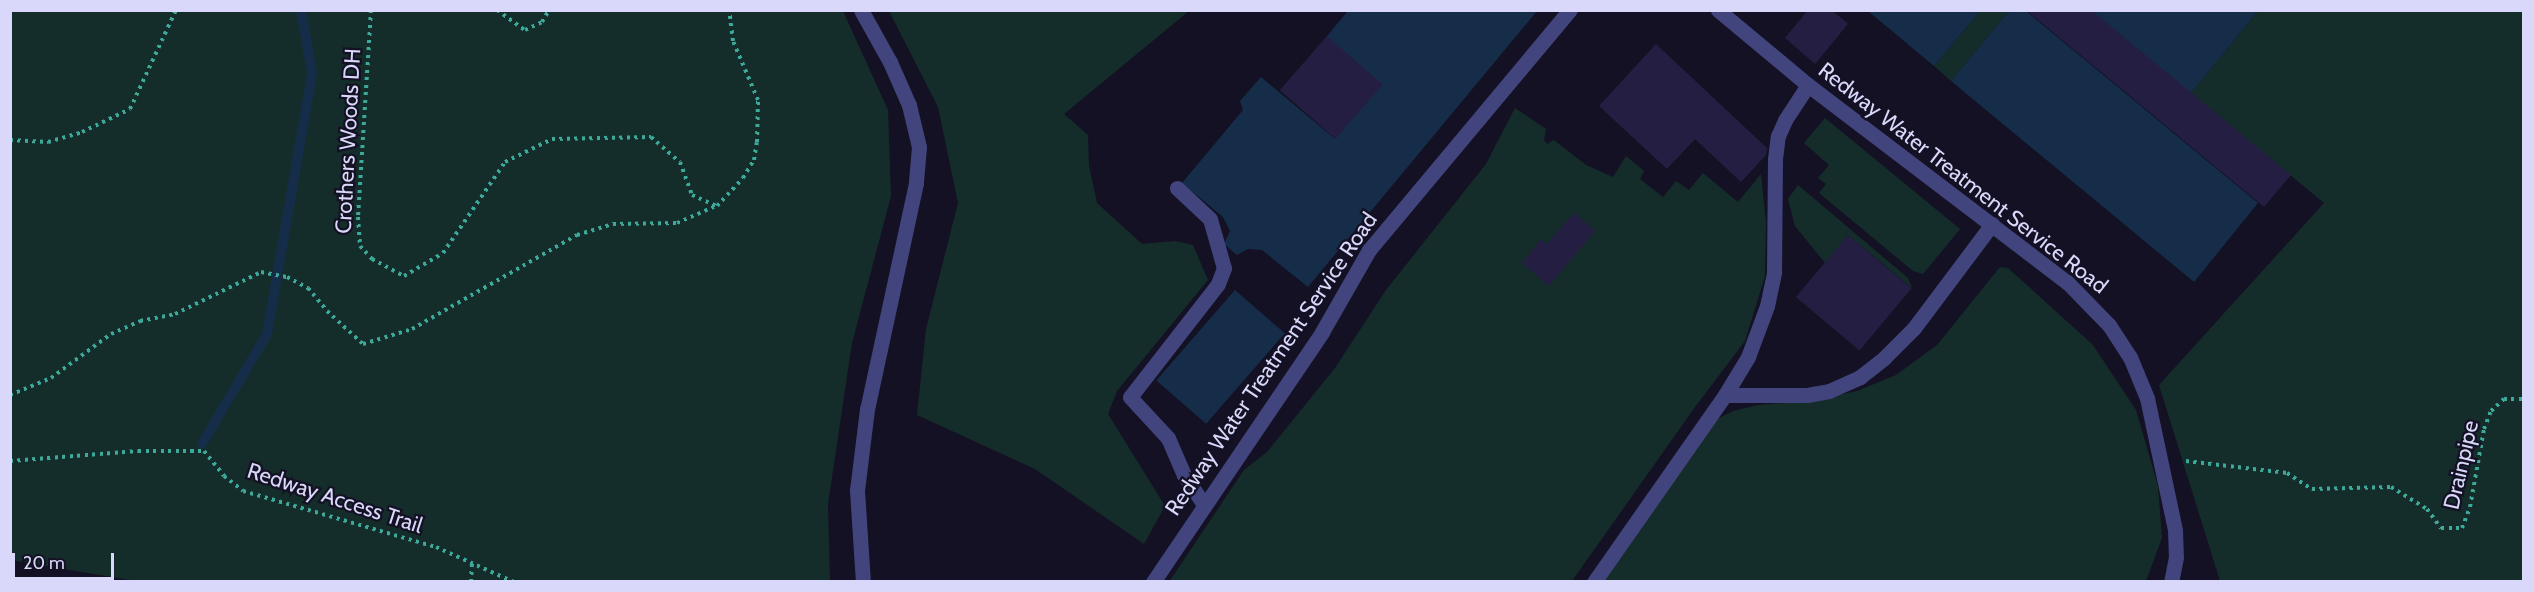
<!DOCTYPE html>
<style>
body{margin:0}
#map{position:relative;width:2534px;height:592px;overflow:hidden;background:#131123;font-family:Cabin,sans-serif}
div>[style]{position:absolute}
.green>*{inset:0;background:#152d2a}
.water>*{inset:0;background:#162d49;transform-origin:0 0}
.stream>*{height:10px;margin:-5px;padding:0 5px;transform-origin:5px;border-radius:5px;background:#162d49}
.building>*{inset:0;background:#241f42;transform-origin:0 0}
.path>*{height:4px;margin-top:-2px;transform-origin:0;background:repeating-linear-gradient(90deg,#3da99a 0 3px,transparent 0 7.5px)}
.minor>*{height:15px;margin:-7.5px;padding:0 7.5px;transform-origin:7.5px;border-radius:7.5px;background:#42447d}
span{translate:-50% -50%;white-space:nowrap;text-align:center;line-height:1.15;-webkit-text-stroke:4.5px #131123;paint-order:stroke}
.street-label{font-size:22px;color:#d9d8fb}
.frame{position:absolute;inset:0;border:12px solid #d9d8fb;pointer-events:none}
.scale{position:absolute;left:12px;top:553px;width:102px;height:27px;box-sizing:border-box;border:3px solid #d9d8fb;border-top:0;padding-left:8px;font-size:18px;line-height:21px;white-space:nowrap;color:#d9d8fb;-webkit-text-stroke:4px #131123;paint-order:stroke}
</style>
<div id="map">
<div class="green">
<i style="clip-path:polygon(11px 10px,843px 11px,888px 110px,891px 196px,852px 343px,828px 504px,830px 581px,141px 582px,11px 560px)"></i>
<i style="clip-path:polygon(889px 11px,1189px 11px,1064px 114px,1088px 135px,1089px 166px,1097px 203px,1142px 244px,1175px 241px,1193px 245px,1208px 280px,1117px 391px,1108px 414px,1165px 506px,1144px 544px,1035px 469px,917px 415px,926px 329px,958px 203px,938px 107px)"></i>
<i style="clip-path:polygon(1980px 11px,2009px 11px,1951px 81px,1934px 66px)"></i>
<i style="clip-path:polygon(2258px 11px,2523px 11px,2523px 581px,2220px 581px,2159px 385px,2324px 203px,2191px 93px)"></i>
<i style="clip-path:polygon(1515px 108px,1546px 129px,1544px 140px,1547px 144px,1554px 140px,1586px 165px,1613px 177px,1626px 156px,1644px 171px,1640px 179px,1663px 197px,1676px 181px,1689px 190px,1703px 173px,1738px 202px,1761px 174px,1766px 222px,1765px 276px,1745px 341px,1695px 407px,1572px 581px,1169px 582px,1244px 470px,1267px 452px,1335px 368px,1386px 290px,1486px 164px)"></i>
<i style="clip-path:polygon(1825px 118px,1960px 229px,1923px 274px,1913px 271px,1819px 193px,1826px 184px,1818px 178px,1829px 165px,1804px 143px)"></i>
<i style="clip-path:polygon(1798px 185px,1908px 278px,1912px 288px,1848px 235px,1825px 263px,1795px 226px,1788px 199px)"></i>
<i style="clip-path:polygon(2000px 267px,2008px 268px,2093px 345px,2136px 410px,2158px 486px,2162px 538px,2146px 581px,1602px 582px,1715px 420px,1733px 411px,1758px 405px,1809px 401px,1857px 391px,1896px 375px,1937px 345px)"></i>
</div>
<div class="water">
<i style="clip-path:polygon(1348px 11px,1537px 11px,1308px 287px,1262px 250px,1248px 249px,1237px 255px,1224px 244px,1230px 231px,1223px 217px,1182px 183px,1243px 110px,1240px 101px,1261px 77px,1335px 139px,1327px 36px)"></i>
<i style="clip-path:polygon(1868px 11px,1980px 11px,1934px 66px)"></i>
<i style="clip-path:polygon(2009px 11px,2026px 11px,2258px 203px,2194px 282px,1951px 81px)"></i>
<i style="clip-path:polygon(2091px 11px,2258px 11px,2191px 93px)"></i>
<i style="left:1235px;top:290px;width:66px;height:120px;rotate:41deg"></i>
</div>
<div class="stream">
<i style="left:202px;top:444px;width:128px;rotate:-59.4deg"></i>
<i style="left:267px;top:334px;width:265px;rotate:-80.2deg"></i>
<i style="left:312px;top:73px;width:64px;rotate:-99.9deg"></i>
</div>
<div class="building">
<i style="clip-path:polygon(1808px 10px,1832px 10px,1848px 24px,1815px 64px,1785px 38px)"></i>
<i style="clip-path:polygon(2026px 10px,2091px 10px,2291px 175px,2264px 207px)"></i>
<i style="left:1327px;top:36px;width:74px;height:72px;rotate:41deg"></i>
<i style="clip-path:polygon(1656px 44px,1767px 148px,1766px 155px,1741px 182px,1695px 139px,1667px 169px,1599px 106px)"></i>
<i style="clip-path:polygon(1574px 213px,1595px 231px,1549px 286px,1522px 263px,1541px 239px,1547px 244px)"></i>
<i style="left:1848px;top:235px;width:83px;height:81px;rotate:40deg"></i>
</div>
<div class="path">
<i style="left:371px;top:10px;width:207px;rotate:93.6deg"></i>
<i style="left:358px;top:217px;width:29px;rotate:86deg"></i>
<i style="left:360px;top:246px;width:18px;rotate:47deg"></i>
<i style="left:372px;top:259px;width:36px;rotate:28deg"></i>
<i style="left:404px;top:276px;width:45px;rotate:-30.5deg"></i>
<i style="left:443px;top:253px;width:110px;rotate:-55.7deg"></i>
<i style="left:505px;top:162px;width:52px;rotate:-26.1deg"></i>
<i style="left:552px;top:139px;width:99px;rotate:-1.2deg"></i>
<i style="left:651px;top:137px;width:38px;rotate:41deg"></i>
<i style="left:680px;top:162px;width:35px;rotate:70deg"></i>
<i style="left:692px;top:195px;width:27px;rotate:24deg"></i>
<i style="left:717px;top:206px;width:38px;rotate:-47deg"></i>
<i style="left:743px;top:178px;width:21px;rotate:-59deg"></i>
<i style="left:754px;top:160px;width:18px;rotate:-81deg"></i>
<i style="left:757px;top:142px;width:42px;rotate:-88.6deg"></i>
<i style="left:758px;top:100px;width:64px;rotate:-113deg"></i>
<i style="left:733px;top:41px;width:31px;rotate:-97deg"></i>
<i style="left:497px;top:10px;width:34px;rotate:36deg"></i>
<i style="left:525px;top:30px;width:19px;rotate:-25deg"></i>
<i style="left:542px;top:22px;width:14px;rotate:-60deg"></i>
<i style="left:10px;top:140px;width:38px;rotate:3deg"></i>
<i style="left:48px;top:142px;width:35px;rotate:-16deg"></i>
<i style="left:82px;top:132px;width:53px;rotate:-25.6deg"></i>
<i style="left:130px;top:109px;width:109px;rotate:-65.1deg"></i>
<i style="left:10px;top:395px;width:44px;rotate:-22.5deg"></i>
<i style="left:51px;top:378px;width:74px;rotate:-36.3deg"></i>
<i style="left:111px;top:334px;width:32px;rotate:-24deg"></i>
<i style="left:140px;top:321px;width:36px;rotate:-11deg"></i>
<i style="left:175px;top:314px;width:96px;rotate:-26deg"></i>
<i style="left:261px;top:272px;width:26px;rotate:11deg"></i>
<i style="left:287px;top:277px;width:24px;rotate:28deg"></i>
<i style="left:308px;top:288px;width:30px;rotate:50deg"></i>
<i style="left:327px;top:311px;width:49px;rotate:42.5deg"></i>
<i style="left:363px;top:344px;width:51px;rotate:-17deg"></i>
<i style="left:412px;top:329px;width:190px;rotate:-29.7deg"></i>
<i style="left:577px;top:235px;width:38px;rotate:-17deg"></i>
<i style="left:613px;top:224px;width:64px;rotate:-0.9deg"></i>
<i style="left:677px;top:223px;width:43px;rotate:-23.6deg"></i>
<i style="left:10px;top:461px;width:128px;rotate:-4.5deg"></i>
<i style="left:138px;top:451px;width:66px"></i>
<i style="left:204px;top:451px;width:32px;rotate:51deg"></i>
<i style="left:224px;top:476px;width:24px;rotate:38deg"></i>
<i style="left:243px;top:491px;width:201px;rotate:16.2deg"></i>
<i style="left:436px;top:547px;width:85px;rotate:24.2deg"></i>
<i style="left:2186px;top:461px;width:102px;rotate:6.8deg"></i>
<i style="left:2287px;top:473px;width:30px;rotate:33deg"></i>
<i style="left:2312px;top:489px;width:79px;rotate:-1.5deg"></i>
<i style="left:2391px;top:487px;width:42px;rotate:31.4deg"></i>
<i style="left:2427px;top:509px;width:24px;rotate:54deg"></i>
<i style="left:2441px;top:528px;width:21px"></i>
<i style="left:2462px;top:528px;width:22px;rotate:-69deg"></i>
<i style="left:2470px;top:507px;width:79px;rotate:-79.8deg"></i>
<i style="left:2484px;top:429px;width:19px;rotate:-69deg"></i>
<i style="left:2491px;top:411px;width:18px;rotate:-43deg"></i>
<i style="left:2504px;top:399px;width:20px"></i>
<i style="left:471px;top:582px;width:20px;rotate:-87deg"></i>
</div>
<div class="minor">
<i style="left:861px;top:10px;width:60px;rotate:60.9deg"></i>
<i style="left:890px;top:62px;width:47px;rotate:66.2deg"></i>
<i style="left:909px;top:105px;width:43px;rotate:76.6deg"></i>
<i style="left:919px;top:147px;width:36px;rotate:95deg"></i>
<i style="left:916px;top:183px;width:231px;rotate:102.2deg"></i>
<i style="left:867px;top:409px;width:82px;rotate:97deg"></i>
<i style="left:857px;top:490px;width:92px;rotate:86.3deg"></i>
<i style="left:1718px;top:10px;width:117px;rotate:39.8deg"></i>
<i style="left:1808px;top:85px;width:325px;rotate:37.3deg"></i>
<i style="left:2067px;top:282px;width:60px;rotate:45.7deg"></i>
<i style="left:2109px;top:325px;width:38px;rotate:57deg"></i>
<i style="left:2130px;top:357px;width:44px;rotate:67.5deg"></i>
<i style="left:2147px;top:398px;width:135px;rotate:78deg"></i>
<i style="left:2175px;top:530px;width:27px;rotate:88deg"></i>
<i style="left:2176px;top:557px;width:25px;rotate:101deg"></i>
<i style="left:1177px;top:188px;width:45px;rotate:43.2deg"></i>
<i style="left:1210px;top:219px;width:51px;rotate:74.1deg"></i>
<i style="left:1224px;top:268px;width:17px;rotate:111deg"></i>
<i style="left:1218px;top:284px;width:143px;rotate:127.9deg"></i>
<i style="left:1130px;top:397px;width:56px;rotate:47.2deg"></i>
<i style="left:1168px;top:438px;width:40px;rotate:66.6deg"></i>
<i style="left:1184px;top:475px;width:36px;rotate:56deg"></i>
<i style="left:1725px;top:395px;width:82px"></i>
<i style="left:1807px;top:395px;width:22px;rotate:-10deg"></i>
<i style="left:1829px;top:391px;width:34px;rotate:-24deg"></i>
<i style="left:1860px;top:377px;width:31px;rotate:-38deg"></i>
<i style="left:1884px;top:358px;width:42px;rotate:-45deg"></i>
<i style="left:1914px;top:328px;width:130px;rotate:-53.1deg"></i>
<i style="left:1153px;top:582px;width:302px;rotate:-55.9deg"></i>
<i style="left:1322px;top:332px;width:95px;rotate:-60.2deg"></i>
<i style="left:1369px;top:250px;width:313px;rotate:-50.1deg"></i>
<i style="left:1594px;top:582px;width:228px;rotate:-55deg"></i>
<i style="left:1725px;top:395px;width:44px;rotate:-58.8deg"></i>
<i style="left:1748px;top:357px;width:54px;rotate:-69.6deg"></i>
<i style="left:1767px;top:306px;width:35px;rotate:-78deg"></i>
<i style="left:1774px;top:272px;width:113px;rotate:-89.5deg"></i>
<i style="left:1775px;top:159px;width:23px;rotate:-83deg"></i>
<i style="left:1778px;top:136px;width:17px;rotate:-66deg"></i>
<i style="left:1785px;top:120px;width:42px;rotate:-56.7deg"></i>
</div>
<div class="street-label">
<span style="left:348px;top:141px;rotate:-87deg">Crothers Woods DH</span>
<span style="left:1963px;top:178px;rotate:38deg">Redway Water Treatment Service Road</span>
<span style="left:1271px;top:364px;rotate:-56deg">Redway Water Treatment Service Road</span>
<span style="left:2461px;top:465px;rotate:-77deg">Drainpipe</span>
<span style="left:335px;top:498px;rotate:18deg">Redway Access Trail</span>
</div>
<div class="frame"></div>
<div class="scale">20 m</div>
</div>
